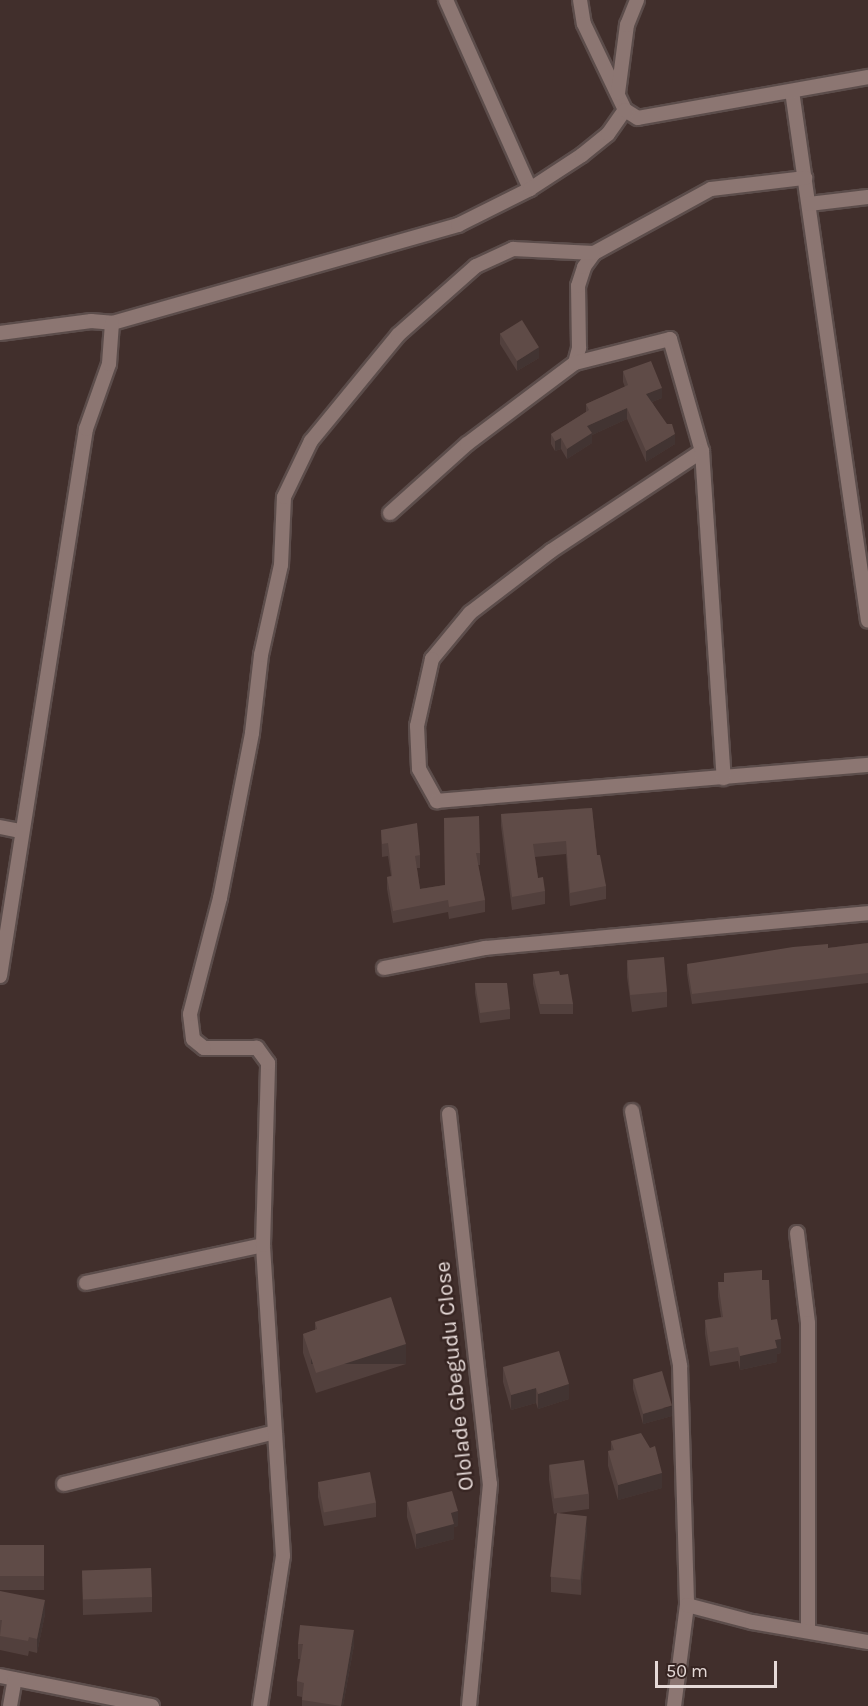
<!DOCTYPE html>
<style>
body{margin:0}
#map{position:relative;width:868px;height:1706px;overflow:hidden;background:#412f2c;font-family:Karla,sans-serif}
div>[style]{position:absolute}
.roads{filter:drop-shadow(2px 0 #5c4d4b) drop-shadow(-2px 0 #5c4d4b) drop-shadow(0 2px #5c4d4b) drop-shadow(0 -2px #5c4d4b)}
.minor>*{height:14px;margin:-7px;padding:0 7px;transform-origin:7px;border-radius:7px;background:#8c7672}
.wall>*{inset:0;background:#52403d;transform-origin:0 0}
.shaded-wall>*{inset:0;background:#423432;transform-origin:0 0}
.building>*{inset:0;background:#5f4b47;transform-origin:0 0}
span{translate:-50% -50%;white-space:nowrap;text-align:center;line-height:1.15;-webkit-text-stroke:5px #372522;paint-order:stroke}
.street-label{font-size:22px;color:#e5d9d7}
.scale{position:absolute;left:655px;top:1661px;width:122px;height:27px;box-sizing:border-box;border:3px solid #e5d9d7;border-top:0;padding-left:8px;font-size:18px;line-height:21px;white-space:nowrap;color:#e5d9d7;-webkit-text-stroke:4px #372522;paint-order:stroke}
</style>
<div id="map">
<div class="roads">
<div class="minor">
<i style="left:446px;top:0;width:207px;rotate:66deg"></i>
<i style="left:580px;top:0;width:24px;rotate:81deg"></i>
<i style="left:584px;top:24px;width:95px;rotate:64.5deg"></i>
<i style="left:792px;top:91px;width:535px;rotate:81.84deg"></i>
<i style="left:618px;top:93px;width:69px;rotate:-82.5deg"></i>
<i style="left:627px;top:25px;width:27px;rotate:-68deg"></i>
<i style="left:809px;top:204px;width:59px;rotate:-6.8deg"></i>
<i style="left:0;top:333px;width:92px;rotate:-7.5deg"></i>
<i style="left:91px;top:321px;width:21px;rotate:5deg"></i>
<i style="left:112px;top:323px;width:360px;rotate:-15.8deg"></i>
<i style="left:458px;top:225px;width:80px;rotate:-26.6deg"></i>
<i style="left:530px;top:189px;width:62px;rotate:-33.2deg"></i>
<i style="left:582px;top:155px;width:33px;rotate:-39deg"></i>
<i style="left:608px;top:134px;width:29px;rotate:-55deg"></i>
<i style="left:625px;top:110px;width:15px;rotate:32deg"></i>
<i style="left:638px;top:118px;width:234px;rotate:-10.1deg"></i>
<i style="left:575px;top:363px;width:16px;rotate:-75deg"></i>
<i style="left:579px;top:348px;width:62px;rotate:-90.9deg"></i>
<i style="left:578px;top:286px;width:20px;rotate:-72deg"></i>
<i style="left:584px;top:267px;width:17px;rotate:-54deg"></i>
<i style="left:594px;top:253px;width:133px;rotate:-28.7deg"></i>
<i style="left:711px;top:189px;width:95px;rotate:-6.7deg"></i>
<i style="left:702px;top:451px;width:181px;rotate:146.5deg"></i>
<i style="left:551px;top:551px;width:102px;rotate:142.6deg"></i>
<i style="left:470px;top:613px;width:60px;rotate:129.6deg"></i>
<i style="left:432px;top:659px;width:69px;rotate:102.6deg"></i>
<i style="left:417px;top:726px;width:43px;rotate:87.3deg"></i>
<i style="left:419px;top:769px;width:37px;rotate:61deg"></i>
<i style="left:437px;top:801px;width:433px;rotate:-4.8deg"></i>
<i style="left:390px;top:513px;width:103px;rotate:-41.9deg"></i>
<i style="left:467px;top:444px;width:135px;rotate:-36.9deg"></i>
<i style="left:575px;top:363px;width:98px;rotate:-14.2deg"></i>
<i style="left:670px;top:339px;width:116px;rotate:74.1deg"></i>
<i style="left:702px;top:451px;width:328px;rotate:86.2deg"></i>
<i style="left:0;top:827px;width:21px;rotate:11deg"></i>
<i style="left:384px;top:968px;width:103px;rotate:-11.2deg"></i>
<i style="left:485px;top:948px;width:385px;rotate:-5.2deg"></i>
<i style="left:0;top:976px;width:554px;rotate:-81.07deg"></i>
<i style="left:86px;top:429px;width:69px;rotate:-70.5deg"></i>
<i style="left:109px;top:364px;width:41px;rotate:-85.8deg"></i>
<i style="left:632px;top:1111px;width:259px;rotate:79.3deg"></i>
<i style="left:680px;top:1366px;width:239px;rotate:88.3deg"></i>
<i style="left:687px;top:1605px;width:102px;rotate:97.3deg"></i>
<i style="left:449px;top:1114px;width:372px;rotate:83.7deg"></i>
<i style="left:490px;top:1484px;width:223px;rotate:95.4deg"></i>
<i style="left:797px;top:1233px;width:91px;rotate:83deg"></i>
<i style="left:808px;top:1323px;width:308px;rotate:90deg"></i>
<i style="left:86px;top:1283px;width:181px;rotate:-12.1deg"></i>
<i style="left:64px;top:1484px;width:217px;rotate:-13.8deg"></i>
<i style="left:687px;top:1605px;width:67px;rotate:14.7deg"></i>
<i style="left:752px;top:1622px;width:118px;rotate:9.8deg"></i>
<i style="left:0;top:1676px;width:155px;rotate:11.2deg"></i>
<i style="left:10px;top:1706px;width:27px;rotate:-80deg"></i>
<i style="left:260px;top:1706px;width:152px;rotate:-81.3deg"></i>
<i style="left:283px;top:1556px;width:312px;rotate:-93.7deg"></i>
<i style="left:263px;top:1245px;width:182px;rotate:-88.4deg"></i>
<i style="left:268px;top:1063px;width:19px;rotate:-126deg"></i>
<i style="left:257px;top:1048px;width:53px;rotate:180deg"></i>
<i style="left:204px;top:1048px;width:14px;rotate:-141deg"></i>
<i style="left:193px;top:1039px;width:25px;rotate:-97deg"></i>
<i style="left:190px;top:1014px;width:120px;rotate:-75.5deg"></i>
<i style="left:220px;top:898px;width:168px;rotate:-79deg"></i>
<i style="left:252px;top:733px;width:79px;rotate:-83.4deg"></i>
<i style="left:261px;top:655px;width:92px;rotate:-77.5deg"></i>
<i style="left:281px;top:565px;width:68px;rotate:-87.5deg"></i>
<i style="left:284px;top:497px;width:62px;rotate:-64.3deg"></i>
<i style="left:311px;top:441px;width:137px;rotate:-50.6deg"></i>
<i style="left:398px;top:335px;width:104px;rotate:-41.5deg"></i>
<i style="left:476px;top:266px;width:41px;rotate:-24.7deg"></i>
<i style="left:513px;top:249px;width:81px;rotate:2.8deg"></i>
</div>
</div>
<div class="wall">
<i style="clip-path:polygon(500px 333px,539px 358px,517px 371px,500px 344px)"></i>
<i style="clip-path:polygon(623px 371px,662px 398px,652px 402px,675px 444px,646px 462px,627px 419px,592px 435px,592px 443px,567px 459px,561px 449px,555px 451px,551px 444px,551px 434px,586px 412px,586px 404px,625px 387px,623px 382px)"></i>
<i style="clip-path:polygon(592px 808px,597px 855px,606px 886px,606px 899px,570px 906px,566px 854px,535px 857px,538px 878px,545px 891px,545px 904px,512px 910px,501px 826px,501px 814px)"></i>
<i style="clip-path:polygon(444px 818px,480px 853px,480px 865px,478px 865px,485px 900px,485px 912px,449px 919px,448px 912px,393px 923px,387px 889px,387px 877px,391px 876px,388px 856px,382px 857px,381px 830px,420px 855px,420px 868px,417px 868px,420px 889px,445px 885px)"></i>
<i style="clip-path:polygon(868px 943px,868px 983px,692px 1004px,687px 974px,687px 964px,828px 948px)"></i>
<i style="clip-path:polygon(627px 962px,667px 992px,667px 1007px,632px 1012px,627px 977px)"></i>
<i style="clip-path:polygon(533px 974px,560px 975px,573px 1004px,573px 1014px,540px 1014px,533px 984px)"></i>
<i style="clip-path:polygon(475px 983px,510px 1009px,510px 1019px,480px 1023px,475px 993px)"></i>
<i style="clip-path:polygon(724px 1273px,762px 1280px,771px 1320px,781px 1353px,777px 1354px,777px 1362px,740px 1370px,738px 1361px,710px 1366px,705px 1334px,705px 1320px,721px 1317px,718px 1297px,718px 1282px,724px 1282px)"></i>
<i style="clip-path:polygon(315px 1322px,406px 1364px,316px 1393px,303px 1353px,303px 1334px,315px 1330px)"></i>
<i style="clip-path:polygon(503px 1367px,569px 1399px,538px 1409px,536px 1403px,511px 1410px,503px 1382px)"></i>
<i style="clip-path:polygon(633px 1379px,672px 1416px,643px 1424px,633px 1389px)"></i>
<i style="clip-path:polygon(611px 1441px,662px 1488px,618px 1500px,608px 1466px,608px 1451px,611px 1450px)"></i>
<i style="clip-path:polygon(549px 1465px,589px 1494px,589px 1509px,559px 1513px,587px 1531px,581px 1595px,551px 1592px,551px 1577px,557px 1513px,554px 1514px,549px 1480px)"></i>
<i style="clip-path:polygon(318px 1482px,376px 1502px,376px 1517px,324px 1526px,318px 1497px)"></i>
<i style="clip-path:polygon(407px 1502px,458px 1526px,454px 1527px,454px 1539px,416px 1549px,407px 1517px)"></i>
<i style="left:0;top:1545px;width:44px;height:45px"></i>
<i style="clip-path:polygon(82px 1571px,152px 1597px,152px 1612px,83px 1615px)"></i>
<i style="clip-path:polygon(0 1591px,45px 1614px,37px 1653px,29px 1651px,28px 1656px,0 1650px)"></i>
<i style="clip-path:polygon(298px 1644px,354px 1645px,343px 1706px,302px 1706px,302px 1697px,297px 1696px,297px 1681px,300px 1659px,298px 1659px)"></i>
</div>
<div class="shaded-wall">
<i style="clip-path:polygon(539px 347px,539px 358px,517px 371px,517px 361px)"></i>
<i style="clip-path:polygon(662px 388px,662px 398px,646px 404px,646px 394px)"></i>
<i style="clip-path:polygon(627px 408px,627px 419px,592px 435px,592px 443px,567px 459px,567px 449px,587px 426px)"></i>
<i style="clip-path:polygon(675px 434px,675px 444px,646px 462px,646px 451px)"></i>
<i style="clip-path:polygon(561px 438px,561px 449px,555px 451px,555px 441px)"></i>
<i style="clip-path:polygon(781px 1339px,781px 1353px,777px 1354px,777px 1362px,740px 1370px,740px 1356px,775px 1340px)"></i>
<i style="left:406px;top:1344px;width:20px;height:95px;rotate:90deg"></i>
<i style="clip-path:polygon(569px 1384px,569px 1399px,538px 1409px,538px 1394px)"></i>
<i style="clip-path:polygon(536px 1388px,536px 1403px,511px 1410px,511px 1395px)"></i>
<i style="clip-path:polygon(672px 1406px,672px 1416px,643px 1424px,643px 1414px)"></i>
<i style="clip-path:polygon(662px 1473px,662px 1488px,618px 1500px,618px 1485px)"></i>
<i style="clip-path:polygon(458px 1511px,458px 1526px,454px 1527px,454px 1539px,416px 1549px,416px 1534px,451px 1513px)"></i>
<i style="clip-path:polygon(587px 1516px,587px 1531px,581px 1595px,581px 1580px)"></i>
<i style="clip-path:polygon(45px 1600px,45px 1614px,37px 1653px,37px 1639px)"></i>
<i style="clip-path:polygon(354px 1630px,354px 1645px,343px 1706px,341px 1706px)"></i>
</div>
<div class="building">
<i style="left:522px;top:320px;width:32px;height:26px;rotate:58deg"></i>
<i style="clip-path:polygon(651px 361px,662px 388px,646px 394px,667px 424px,672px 424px,675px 434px,646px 451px,627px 408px,587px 426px,592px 433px,567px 449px,561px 438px,555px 441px,551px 434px,589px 410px,586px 404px,628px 385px,623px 371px)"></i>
<i style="clip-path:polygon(592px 808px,597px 855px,600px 855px,606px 886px,570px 893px,566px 841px,533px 844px,538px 878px,543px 877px,545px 891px,512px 897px,501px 814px)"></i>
<i style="clip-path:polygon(479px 816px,480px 853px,476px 853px,485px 900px,449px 907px,448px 900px,393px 911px,387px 877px,392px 876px,388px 843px,382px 844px,381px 830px,417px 823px,420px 855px,415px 856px,420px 889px,445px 885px,444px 818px)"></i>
<i style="clip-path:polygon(868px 943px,868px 973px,692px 994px,687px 964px,793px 947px,828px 944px,828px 948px)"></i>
<i style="left:664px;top:957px;width:35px;height:37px;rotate:85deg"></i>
<i style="clip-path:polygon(559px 971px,560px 975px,568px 974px,573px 1004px,540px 1004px,533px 974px)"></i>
<i style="clip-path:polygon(475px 983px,507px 983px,510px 1009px,480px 1013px)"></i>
<i style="clip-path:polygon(762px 1270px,762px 1280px,769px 1280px,771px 1320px,777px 1319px,781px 1339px,775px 1340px,777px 1348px,740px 1356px,738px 1347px,710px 1352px,705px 1320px,723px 1317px,718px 1282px,724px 1282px,724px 1273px)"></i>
<i style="clip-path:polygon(391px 1297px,406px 1344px,316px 1373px,303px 1334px,317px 1329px,315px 1322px)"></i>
<i style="clip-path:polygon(559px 1351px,569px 1384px,538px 1394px,536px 1388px,511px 1395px,503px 1367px)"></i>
<i style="left:662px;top:1371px;width:36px;height:30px;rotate:74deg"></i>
<i style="clip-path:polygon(641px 1433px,650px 1448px,655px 1446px,662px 1473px,618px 1485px,608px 1451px,614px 1450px,611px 1441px)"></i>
<i style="left:584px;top:1460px;width:34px;height:35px;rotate:82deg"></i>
<i style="left:370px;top:1472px;width:31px;height:53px;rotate:79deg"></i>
<i style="clip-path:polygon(452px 1491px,458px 1511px,451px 1513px,454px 1524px,416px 1534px,407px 1502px)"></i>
<i style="left:557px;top:1513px;width:30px;height:64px;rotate:6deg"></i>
<i style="left:0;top:1545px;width:44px;height:31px"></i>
<i style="left:151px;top:1568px;width:29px;height:69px;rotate:88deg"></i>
<i style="clip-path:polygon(0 1591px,45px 1600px,37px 1639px,29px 1637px,28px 1641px,0 1636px,2px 1620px,0 1620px)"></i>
<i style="clip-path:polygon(300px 1625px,354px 1630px,341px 1706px,302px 1700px,304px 1683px,297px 1681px,303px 1644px,298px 1644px)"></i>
</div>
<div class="street-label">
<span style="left:455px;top:1376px;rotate:-96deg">Ololade Gbegudu Close</span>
</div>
<div class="scale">50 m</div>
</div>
